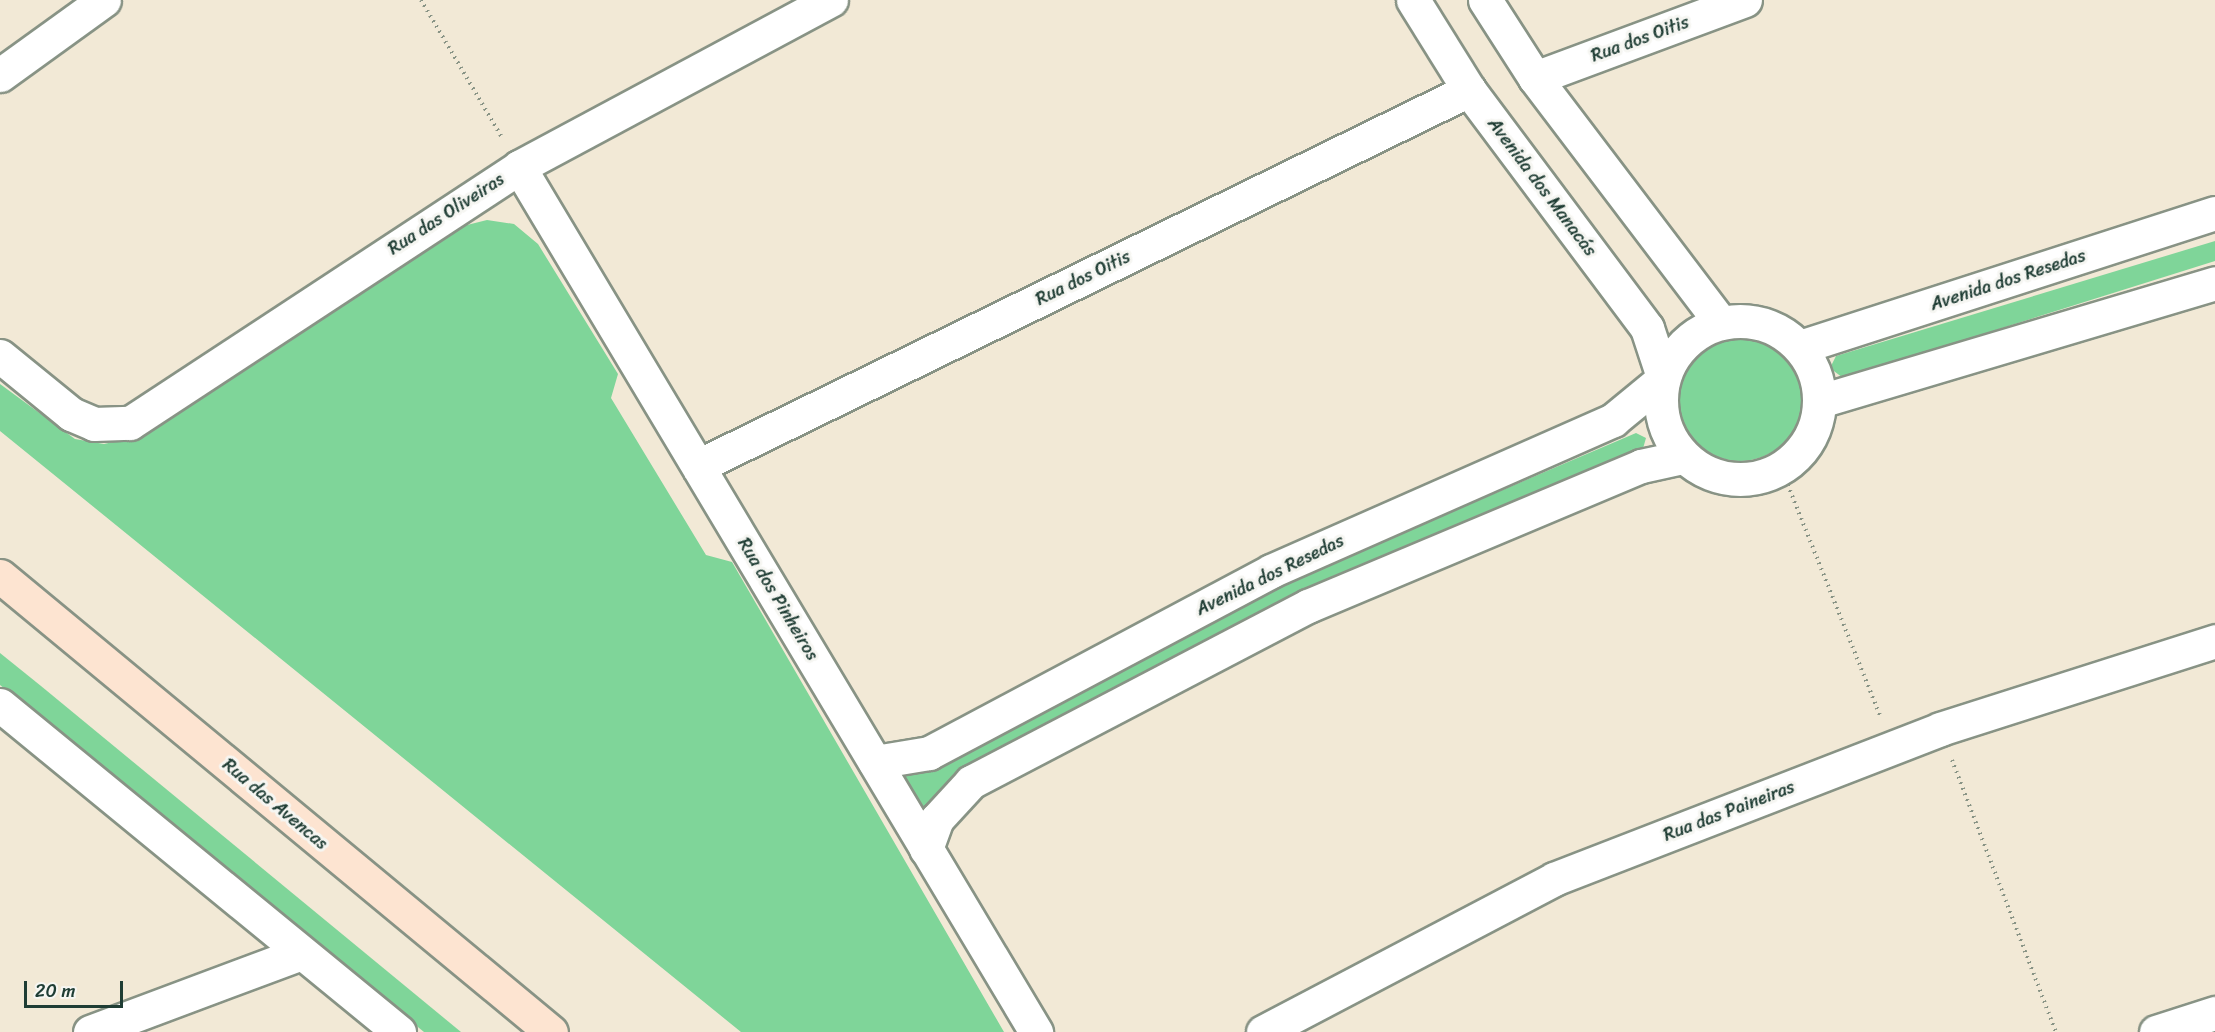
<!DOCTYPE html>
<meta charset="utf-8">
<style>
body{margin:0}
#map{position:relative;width:2215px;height:1032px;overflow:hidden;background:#f2e9d6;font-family:Sriracha,sans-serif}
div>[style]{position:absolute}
.green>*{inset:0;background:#7fd599}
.round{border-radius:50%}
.path>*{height:4px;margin-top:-2px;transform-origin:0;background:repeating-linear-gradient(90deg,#889385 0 1.5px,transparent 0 6px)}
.roads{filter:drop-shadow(2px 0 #889385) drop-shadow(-2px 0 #889385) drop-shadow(0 2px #889385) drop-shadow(0 -2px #889385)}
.street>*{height:33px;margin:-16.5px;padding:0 16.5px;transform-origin:16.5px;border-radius:16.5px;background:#fff}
.street>.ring{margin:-16.5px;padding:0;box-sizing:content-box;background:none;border:33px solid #fff;border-radius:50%}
.secondary>*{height:33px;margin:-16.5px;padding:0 16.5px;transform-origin:16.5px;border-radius:16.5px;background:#fde4d1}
span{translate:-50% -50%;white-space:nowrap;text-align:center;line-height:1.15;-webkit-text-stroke:6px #f6f6f2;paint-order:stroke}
.street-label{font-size:18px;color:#1f3d34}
.scale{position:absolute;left:24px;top:981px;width:99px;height:27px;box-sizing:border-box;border:3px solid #1f3d34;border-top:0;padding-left:8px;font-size:18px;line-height:21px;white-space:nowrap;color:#1f3d34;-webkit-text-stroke:4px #f6f6f2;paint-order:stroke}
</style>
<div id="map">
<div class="green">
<i style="clip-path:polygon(487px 220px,514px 224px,538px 244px,618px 374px,611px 398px,706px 555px,732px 562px,1004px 1032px,741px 1032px,0 431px,0 384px,75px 439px,104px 444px,131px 438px,463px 226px)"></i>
<i style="clip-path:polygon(2215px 241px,2215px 261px,1843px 378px,1830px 368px,1836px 356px)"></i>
<i class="round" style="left:1678px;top:337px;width:124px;height:124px"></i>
<i style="clip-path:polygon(1636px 433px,1646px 438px,1642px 452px,926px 808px,919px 808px,900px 779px,1278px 586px)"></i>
<i style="clip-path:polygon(0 653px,41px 686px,461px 1032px,424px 1032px,0 685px)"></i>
</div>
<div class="path">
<i style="left:421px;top:0;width:161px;rotate:59.5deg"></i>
<i style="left:1781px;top:468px;width:269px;rotate:68.2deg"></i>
<i style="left:1952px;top:760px;width:291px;rotate:69.1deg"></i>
</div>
<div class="roads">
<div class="street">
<i style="left:1413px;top:0;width:106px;rotate:58.1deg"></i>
<i style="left:1469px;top:90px;width:297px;rotate:53.2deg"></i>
<i style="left:1647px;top:328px;width:52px;rotate:71.9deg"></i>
<i style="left:1485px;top:0;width:93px;rotate:57.3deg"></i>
<i style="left:1535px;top:78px;width:306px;rotate:52.8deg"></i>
<i style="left:0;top:75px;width:128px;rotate:-35.8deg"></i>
<i style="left:1535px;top:78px;width:224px;rotate:-20.4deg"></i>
<i style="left:519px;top:167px;width:1008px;rotate:59.13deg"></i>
<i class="ring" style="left:1661px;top:321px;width:125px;height:125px"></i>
<i style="left:1800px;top:347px;width:436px;rotate:-17.9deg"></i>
<i style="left:0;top:356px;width:92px;rotate:39.2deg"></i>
<i style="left:71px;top:414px;width:25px;rotate:23deg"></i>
<i style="left:94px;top:424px;width:36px;rotate:-2deg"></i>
<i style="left:130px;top:423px;width:466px;rotate:-33.3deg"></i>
<i style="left:519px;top:167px;width:354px;rotate:-28.2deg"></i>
<i style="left:1820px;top:401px;width:412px;rotate:-16.6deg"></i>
<i style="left:698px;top:466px;width:858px;rotate:-26deg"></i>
<i style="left:0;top:705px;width:516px;rotate:39.34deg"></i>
<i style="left:875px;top:762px;width:55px;rotate:-9.5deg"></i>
<i style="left:929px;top:753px;width:387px;rotate:-28deg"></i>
<i style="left:1271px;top:571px;width:374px;rotate:-23.8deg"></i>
<i style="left:1613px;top:420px;width:65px;rotate:-39.4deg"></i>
<i style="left:926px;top:849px;width:32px;rotate:-70deg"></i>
<i style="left:937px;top:819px;width:50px;rotate:-47.4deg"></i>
<i style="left:971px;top:782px;width:380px;rotate:-27.6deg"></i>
<i style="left:1308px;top:606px;width:361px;rotate:-22.8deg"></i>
<i style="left:1641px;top:466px;width:43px;rotate:-12.1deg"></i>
<i style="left:90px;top:1032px;width:225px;rotate:-20.5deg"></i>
<i style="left:1263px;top:1032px;width:329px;rotate:-27.7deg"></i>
<i style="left:1554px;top:879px;width:414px;rotate:-21.2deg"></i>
<i style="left:1940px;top:729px;width:289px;rotate:-17.7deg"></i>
<i style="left:2156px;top:1032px;width:62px;rotate:-17.9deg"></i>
</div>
<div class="secondary">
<i style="left:0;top:576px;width:715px;rotate:39.61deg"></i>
</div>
</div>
<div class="street-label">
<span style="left:1640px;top:39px;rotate:-20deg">Rua dos Oitis</span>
<span style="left:1542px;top:187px;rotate:53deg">Avenida dos Manacás</span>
<span style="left:446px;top:214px;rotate:-33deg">Rua das Oliveiras</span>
<span style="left:1083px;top:278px;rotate:-26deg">Rua dos Oitis</span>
<span style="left:2008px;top:280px;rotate:-18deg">Avenida dos Resedas</span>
<span style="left:1270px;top:575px;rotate:-26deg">Avenida dos Resedas</span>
<span style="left:778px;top:599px;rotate:59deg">Rua dos Pinheiros</span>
<span style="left:275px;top:804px;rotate:40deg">Rua das Avencas</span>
<span style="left:1729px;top:811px;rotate:-21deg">Rua das Paineiras</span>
</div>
<div class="scale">20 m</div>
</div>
